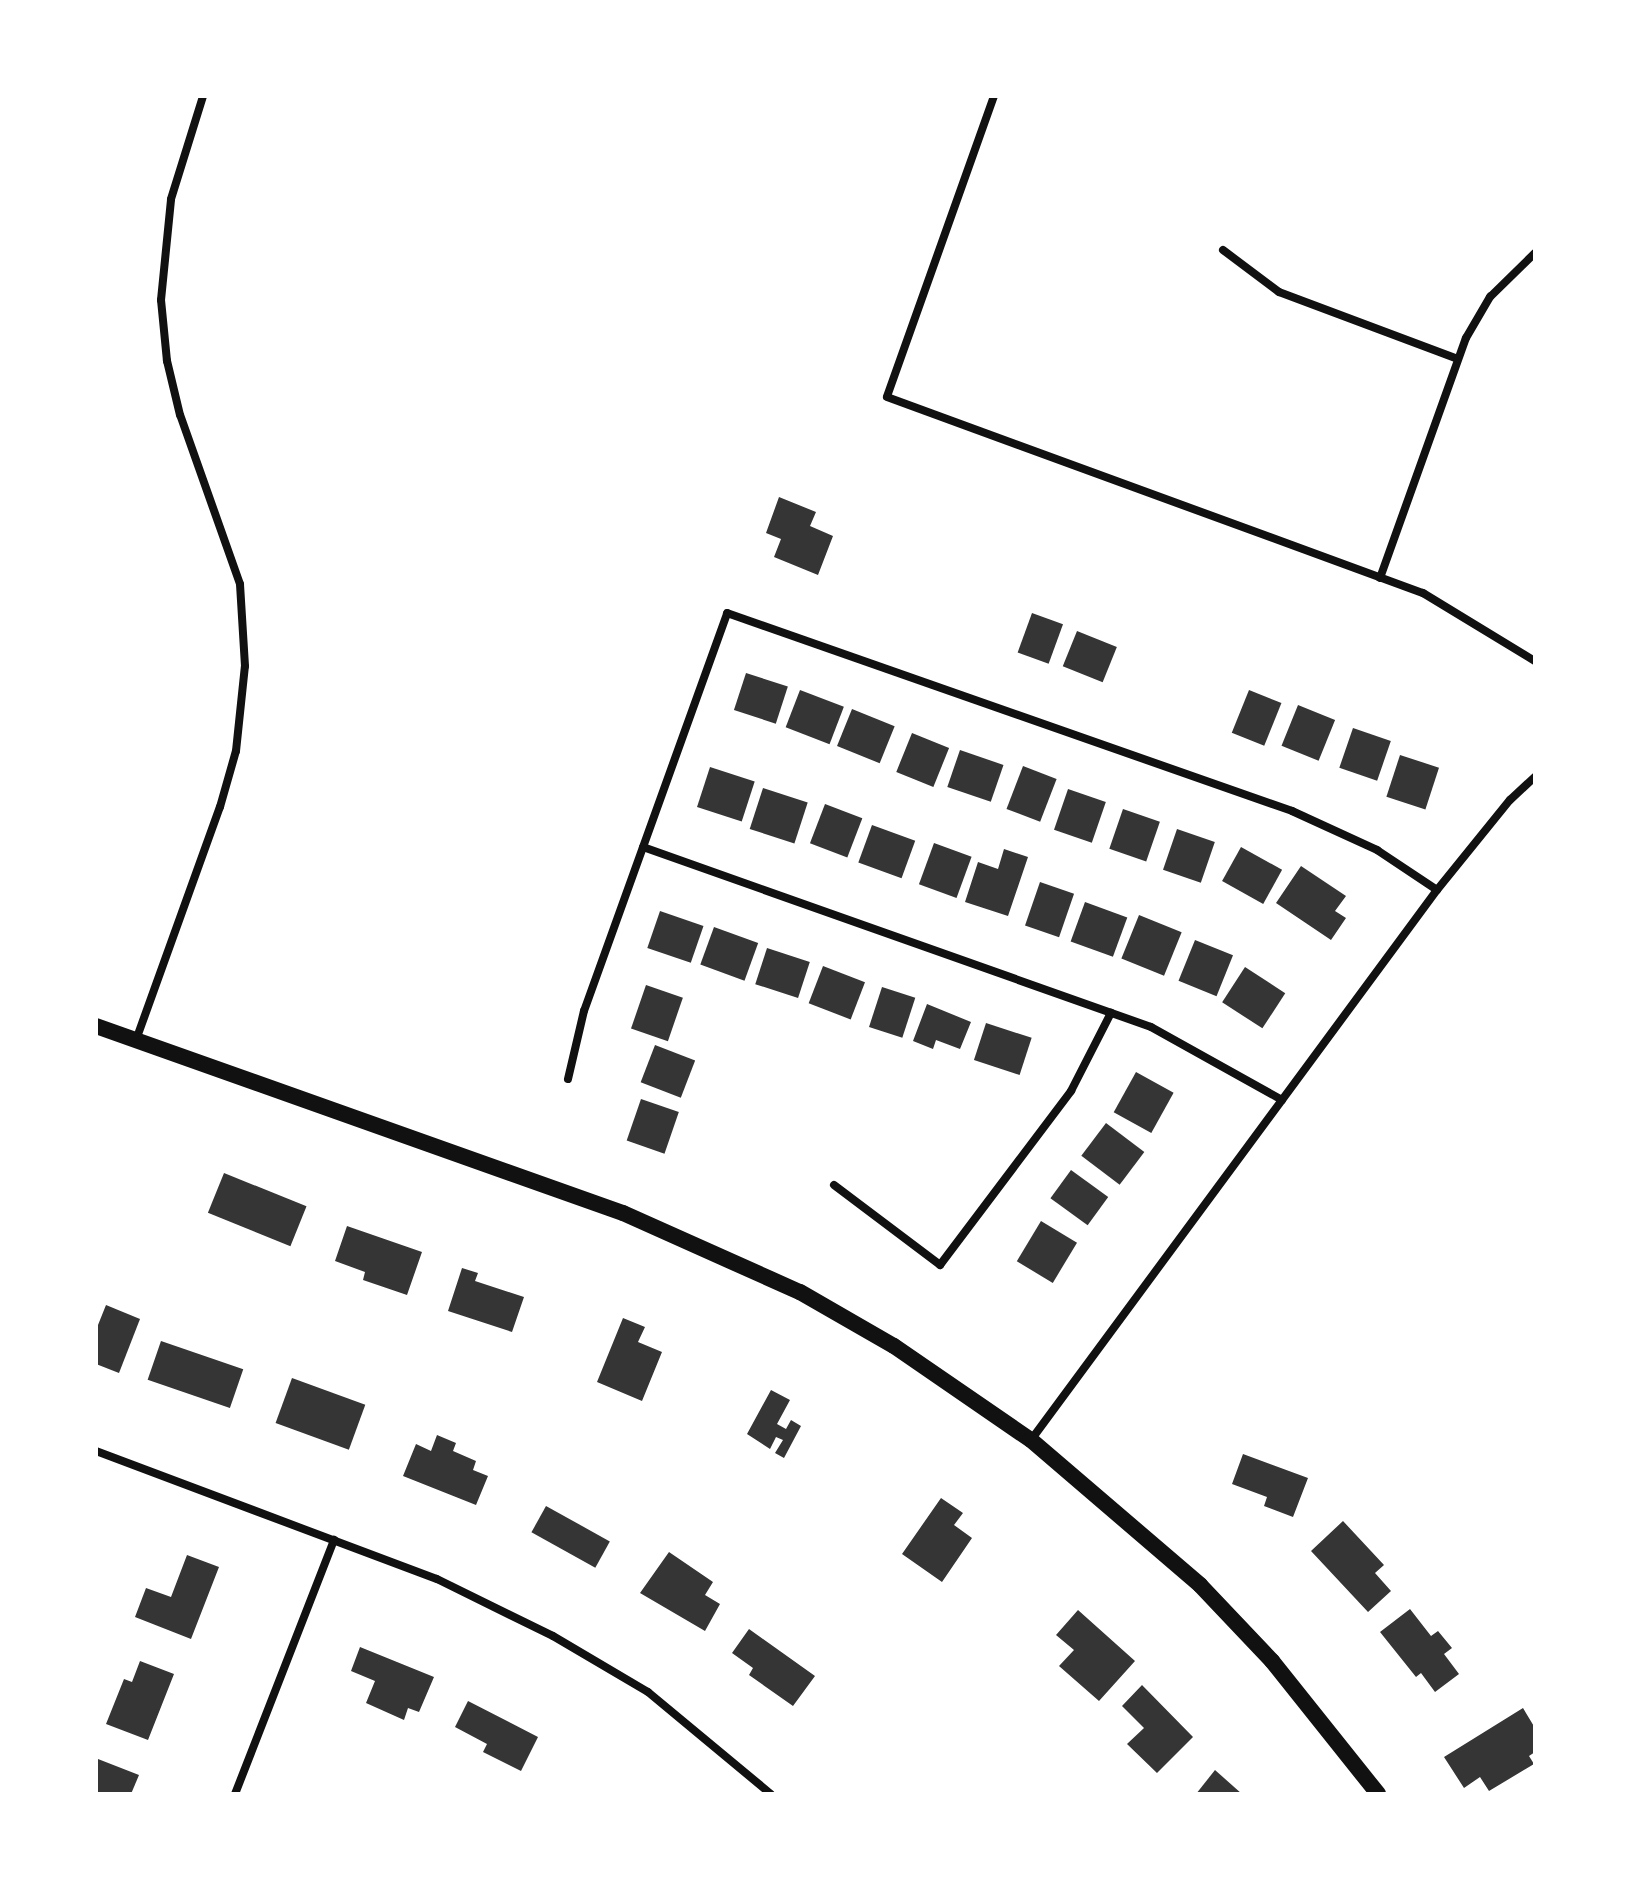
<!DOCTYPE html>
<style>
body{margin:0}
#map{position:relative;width:1631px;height:1890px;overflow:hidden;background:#fff;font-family:Mulish,sans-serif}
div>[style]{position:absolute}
.building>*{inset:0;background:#353535;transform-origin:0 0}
.minor>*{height:8px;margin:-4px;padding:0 4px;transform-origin:4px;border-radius:4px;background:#111}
.secondary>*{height:16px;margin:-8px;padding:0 8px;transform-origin:8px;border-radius:8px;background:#111}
span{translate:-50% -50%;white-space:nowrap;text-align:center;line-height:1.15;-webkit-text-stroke:8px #fff;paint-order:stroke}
.frame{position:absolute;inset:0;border:98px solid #fff;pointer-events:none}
</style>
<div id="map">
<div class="building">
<i style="clip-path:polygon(779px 497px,816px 512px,810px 526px,833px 536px,818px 575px,774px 557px,781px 539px,766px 533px)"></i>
<i style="left:1032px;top:613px;width:33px;height:42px;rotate:20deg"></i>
<i style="left:1077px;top:631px;width:43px;height:38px;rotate:22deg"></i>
<i style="left:746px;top:673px;width:44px;height:39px;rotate:18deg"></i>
<i style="left:800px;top:690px;width:47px;height:40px;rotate:21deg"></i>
<i style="left:1249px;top:690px;width:35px;height:46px;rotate:22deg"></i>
<i style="left:1298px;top:705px;width:40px;height:44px;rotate:22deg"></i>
<i style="left:852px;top:709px;width:46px;height:40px;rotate:22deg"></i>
<i style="left:1353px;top:728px;width:40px;height:42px;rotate:19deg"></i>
<i style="left:912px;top:733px;width:40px;height:42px;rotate:22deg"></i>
<i style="left:960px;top:750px;width:46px;height:39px;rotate:19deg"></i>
<i style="left:1400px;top:755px;width:41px;height:44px;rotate:18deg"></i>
<i style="left:1023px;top:766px;width:36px;height:46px;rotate:21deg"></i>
<i style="left:710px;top:767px;width:47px;height:42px;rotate:18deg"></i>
<i style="left:763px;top:788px;width:47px;height:43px;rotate:18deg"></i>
<i style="left:1068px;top:789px;width:40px;height:43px;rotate:19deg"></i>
<i style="left:825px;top:804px;width:40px;height:42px;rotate:21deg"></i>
<i style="left:1123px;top:809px;width:39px;height:42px;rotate:19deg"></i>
<i style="left:872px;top:825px;width:46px;height:40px;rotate:20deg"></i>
<i style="left:1177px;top:829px;width:40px;height:43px;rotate:19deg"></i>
<i style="left:934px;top:843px;width:40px;height:44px;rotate:20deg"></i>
<i style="left:1241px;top:847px;width:47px;height:39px;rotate:29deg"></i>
<i style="clip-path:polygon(1004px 849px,1028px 857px,1008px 916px,965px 902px,978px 862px,998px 869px)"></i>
<i style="clip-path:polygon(1301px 866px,1346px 896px,1335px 911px,1346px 918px,1331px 940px,1276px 903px)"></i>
<i style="left:1040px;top:882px;width:36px;height:46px;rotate:19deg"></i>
<i style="left:1085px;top:902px;width:45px;height:42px;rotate:20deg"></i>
<i style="left:660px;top:911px;width:46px;height:39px;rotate:19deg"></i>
<i style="left:1139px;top:915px;width:46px;height:47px;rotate:22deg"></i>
<i style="left:714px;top:927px;width:47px;height:40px;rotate:20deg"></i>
<i style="left:1195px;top:940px;width:41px;height:44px;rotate:22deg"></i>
<i style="left:767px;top:948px;width:45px;height:38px;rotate:18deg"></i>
<i style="left:823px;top:966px;width:45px;height:40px;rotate:21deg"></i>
<i style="left:1245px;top:967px;width:48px;height:42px;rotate:33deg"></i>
<i style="left:646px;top:985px;width:39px;height:46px;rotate:19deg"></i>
<i style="left:882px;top:987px;width:35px;height:42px;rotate:18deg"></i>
<i style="clip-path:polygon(927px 1004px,971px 1022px,960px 1049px,936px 1040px,933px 1049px,913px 1041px)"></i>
<i style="left:986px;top:1023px;width:48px;height:39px;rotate:18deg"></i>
<i style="left:655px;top:1045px;width:43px;height:40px;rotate:21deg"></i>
<i style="left:1136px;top:1072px;width:43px;height:46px;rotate:29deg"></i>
<i style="left:641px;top:1099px;width:40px;height:44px;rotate:19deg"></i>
<i style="left:1106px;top:1123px;width:48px;height:41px;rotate:37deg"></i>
<i style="left:1071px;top:1170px;width:46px;height:35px;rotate:36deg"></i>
<i style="left:224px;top:1173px;width:89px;height:43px;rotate:22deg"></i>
<i style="left:1041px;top:1221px;width:42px;height:47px;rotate:31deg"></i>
<i style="clip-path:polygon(347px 1226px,422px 1252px,407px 1295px,363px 1280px,365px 1272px,335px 1261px)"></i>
<i style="clip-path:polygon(462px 1268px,478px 1273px,475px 1281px,524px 1297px,512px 1332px,448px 1311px)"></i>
<i style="clip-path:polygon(106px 1305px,140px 1319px,119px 1373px,96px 1364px,96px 1330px)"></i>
<i style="clip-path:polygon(623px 1318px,645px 1327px,638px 1342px,662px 1352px,642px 1401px,597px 1382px)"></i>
<i style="left:161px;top:1341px;width:87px;height:41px;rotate:19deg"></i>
<i style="left:292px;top:1378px;width:78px;height:48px;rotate:20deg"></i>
<i style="clip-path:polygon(771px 1390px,790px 1400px,777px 1424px,786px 1429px,791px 1420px,801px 1426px,784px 1458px,775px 1453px,783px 1440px,776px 1437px,770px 1449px,747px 1434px)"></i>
<i style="clip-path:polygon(437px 1435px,456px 1443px,453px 1451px,476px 1461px,473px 1470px,488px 1476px,476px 1505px,403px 1476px,416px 1444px,431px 1451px)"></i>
<i style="clip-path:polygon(1243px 1454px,1308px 1478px,1293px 1517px,1264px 1506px,1267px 1497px,1232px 1484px)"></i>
<i style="clip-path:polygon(941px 1498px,963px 1513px,954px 1525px,972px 1538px,942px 1582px,902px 1554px)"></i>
<i style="left:546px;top:1506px;width:73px;height:30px;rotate:29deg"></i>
<i style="clip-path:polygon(1343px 1521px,1384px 1565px,1375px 1573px,1391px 1591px,1368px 1612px,1311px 1551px)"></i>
<i style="clip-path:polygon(669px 1552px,713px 1582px,705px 1595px,720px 1604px,705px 1631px,640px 1593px)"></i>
<i style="clip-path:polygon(187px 1555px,219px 1567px,191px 1639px,135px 1617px,146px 1588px,171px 1597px)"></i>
<i style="clip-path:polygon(1410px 1609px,1431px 1636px,1438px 1631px,1452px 1648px,1444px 1654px,1459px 1674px,1435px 1692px,1421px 1673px,1416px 1677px,1380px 1632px)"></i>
<i style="clip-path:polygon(1078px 1610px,1135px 1661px,1099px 1701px,1059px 1666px,1074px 1650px,1056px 1635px)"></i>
<i style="clip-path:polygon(749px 1629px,815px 1676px,793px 1706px,749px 1675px,753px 1668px,732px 1653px)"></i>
<i style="clip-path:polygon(360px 1647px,434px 1677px,419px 1712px,408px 1708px,404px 1720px,366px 1703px,375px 1681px,351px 1671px)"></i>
<i style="clip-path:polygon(140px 1661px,174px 1674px,148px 1740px,106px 1724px,124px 1679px,132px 1682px)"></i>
<i style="clip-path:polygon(1142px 1685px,1193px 1737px,1157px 1773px,1127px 1744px,1144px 1728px,1122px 1706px)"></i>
<i style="clip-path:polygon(468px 1701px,538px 1737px,521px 1771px,483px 1752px,487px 1744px,455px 1727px)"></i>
<i style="clip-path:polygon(1523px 1708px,1535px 1728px,1535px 1752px,1529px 1756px,1534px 1764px,1489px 1791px,1480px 1777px,1464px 1788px,1444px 1757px)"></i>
<i style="clip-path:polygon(98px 1759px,139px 1775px,131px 1794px,96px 1794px)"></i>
<i style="clip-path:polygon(1215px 1770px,1242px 1794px,1196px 1794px)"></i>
</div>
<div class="minor">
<i style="left:994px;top:96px;width:319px;rotate:109.6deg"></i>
<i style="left:887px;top:397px;width:571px;rotate:20.09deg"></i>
<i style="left:1423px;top:593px;width:131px;rotate:31.3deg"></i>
<i style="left:1223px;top:250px;width:70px;rotate:36.9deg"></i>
<i style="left:1279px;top:292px;width:191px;rotate:20.5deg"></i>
<i style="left:1380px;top:578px;width:255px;rotate:-70.3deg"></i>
<i style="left:1466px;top:338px;width:48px;rotate:-59.7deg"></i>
<i style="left:1490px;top:297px;width:63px;rotate:-44.4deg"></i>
<i style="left:643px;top:847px;width:539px;rotate:19.51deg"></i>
<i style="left:1151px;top:1027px;width:150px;rotate:29.1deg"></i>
<i style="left:136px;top:1040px;width:248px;rotate:-70.2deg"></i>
<i style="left:220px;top:807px;width:58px;rotate:-74.1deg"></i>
<i style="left:236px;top:751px;width:85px;rotate:-84deg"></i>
<i style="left:245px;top:666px;width:82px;rotate:-93.5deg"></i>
<i style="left:240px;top:584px;width:179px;rotate:-109.5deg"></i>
<i style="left:180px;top:415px;width:56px;rotate:-103.5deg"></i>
<i style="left:167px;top:361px;width:61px;rotate:-95.6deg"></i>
<i style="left:161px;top:300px;width:101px;rotate:-84.3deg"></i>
<i style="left:171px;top:199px;width:108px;rotate:-72.7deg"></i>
<i style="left:568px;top:1079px;width:70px;rotate:-76.8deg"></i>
<i style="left:584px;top:1011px;width:423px;rotate:-70.2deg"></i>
<i style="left:727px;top:613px;width:599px;rotate:19.31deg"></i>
<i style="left:1292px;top:811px;width:94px;rotate:24.6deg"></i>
<i style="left:1377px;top:850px;width:72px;rotate:33.7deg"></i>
<i style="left:834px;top:1185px;width:133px;rotate:37deg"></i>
<i style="left:940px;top:1265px;width:218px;rotate:-53deg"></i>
<i style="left:1071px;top:1091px;width:88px;rotate:-62.9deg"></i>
<i style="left:1031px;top:1440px;width:684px;rotate:-53.57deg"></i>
<i style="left:1437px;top:890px;width:116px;rotate:-51deg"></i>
<i style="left:1510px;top:800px;width:34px;rotate:-43deg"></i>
<i style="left:96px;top:1451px;width:364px;rotate:20.6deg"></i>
<i style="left:437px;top:1579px;width:129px;rotate:26.2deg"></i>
<i style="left:553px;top:1636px;width:110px;rotate:30.5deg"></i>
<i style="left:648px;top:1692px;width:160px;rotate:39.7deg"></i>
<i style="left:235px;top:1794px;width:273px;rotate:-68.7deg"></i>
</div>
<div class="secondary">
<i style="left:96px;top:1026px;width:559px;rotate:19.54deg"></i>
<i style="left:623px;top:1213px;width:194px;rotate:24.1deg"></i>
<i style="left:800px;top:1292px;width:108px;rotate:29.9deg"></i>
<i style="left:894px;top:1346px;width:166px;rotate:34.5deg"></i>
<i style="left:1031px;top:1440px;width:223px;rotate:40.6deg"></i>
<i style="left:1200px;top:1585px;width:105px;rotate:46.5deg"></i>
<i style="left:1272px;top:1661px;width:170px;rotate:51.4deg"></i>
</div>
<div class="frame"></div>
</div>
